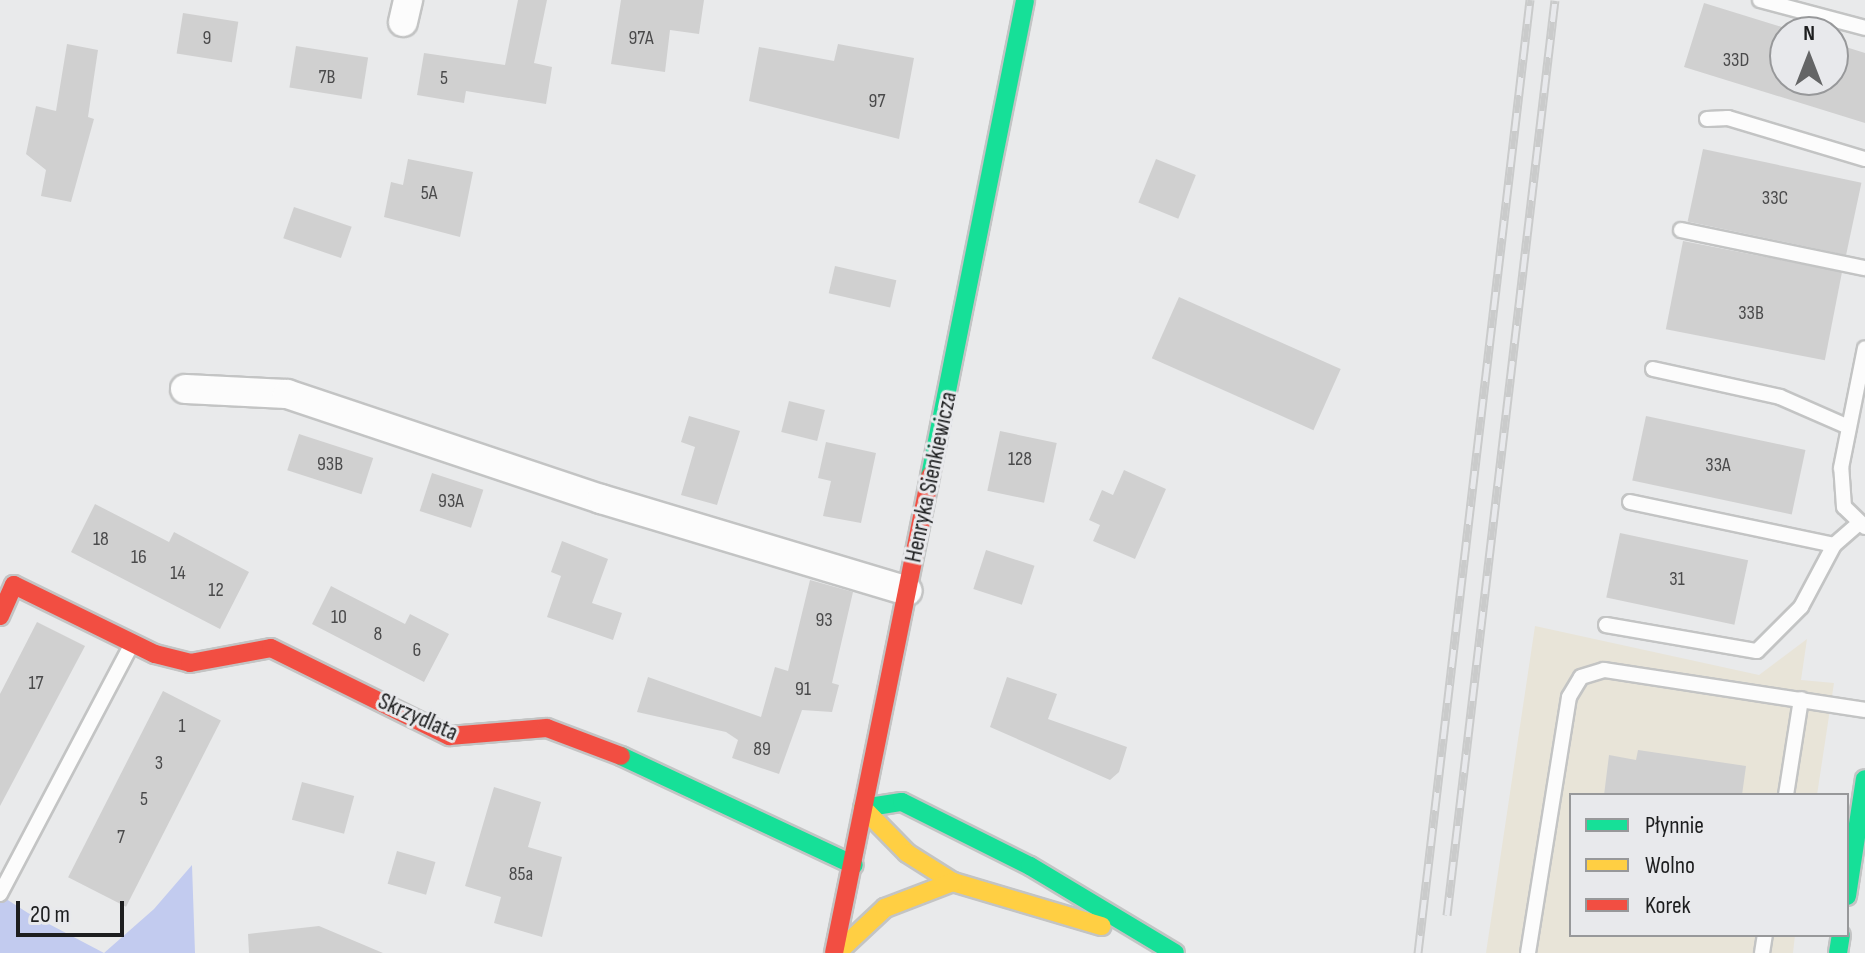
<!DOCTYPE html>
<meta charset="utf-8">
<style>
body{margin:0}
#map{position:relative;width:1865px;height:953px;overflow:hidden;background:#e9eaeb;font-family:"Sofia Sans Condensed",sans-serif}
div>[style]{position:absolute}
.commercial>*{inset:0;background:#e8e4d8}
.green>*{inset:0;background:#c2cbef}
.building>*{inset:0;background:#d0d0d0;transform-origin:0 0}
.roads{filter:drop-shadow(2px 0 #c3c4c4) drop-shadow(-2px 0 #c3c4c4) drop-shadow(0 2px #c3c4c4) drop-shadow(0 -2px #c3c4c4)}
.lane>*{height:14px;margin:-7px;padding:0 7px;transform-origin:7px;border-radius:7px;background:#fcfcfc}
.street>*{height:28px;margin:-14px;padding:0 14px;transform-origin:14px;border-radius:14px;background:#fcfcfc}
.fast>*{height:18px;margin:-9px;padding:0 9px;transform-origin:9px;border-radius:9px;background:#16e098}
.slow>*{height:18px;margin:-9px;padding:0 9px;transform-origin:9px;border-radius:9px;background:#ffcf43}
.jam>*{height:18px;margin:-9px;padding:0 9px;transform-origin:9px;border-radius:9px;background:#f24e42}
.rail>*{height:9px;margin-top:-4.5px;transform-origin:0;background:repeating-linear-gradient(90deg,#e8e9ec 0 18px,#cacbcb 0 36px);box-sizing:border-box;border-block:2px solid #cacbcb}
span{translate:-50% -50%;white-space:nowrap;text-align:center;line-height:1.15;-webkit-text-stroke:6px #e8e9ec;paint-order:stroke}
.number-label{font-size:20px;color:#4a4a4b}
.number-label span{-webkit-text-stroke-width:0}
.street-label{font-size:24px;color:#1d1e1f}
.legend{position:absolute;left:1569px;top:793px;width:280px;height:144px;box-sizing:border-box;background:#e8e9ec;border:2px solid #97989a;margin:0;padding:10px 14px;list-style:none;font-size:24px;color:#1d1e1f}
.legend li{display:flex;align-items:center;gap:16px;height:40px}
.legend b{width:40px;border:2px solid #97989a}
.north{position:absolute;left:1769px;top:16px;width:80px;height:80px;box-sizing:border-box;background:#e8e9ec;border:2px solid #97989a;border-radius:50%;rotate:0deg;font-size:22px;font-weight:700;line-height:32px;text-align:center;color:#1d1e1f}
.north::after{content:'';display:block;margin:auto;width:28px;height:36px;background:#646566;clip-path:polygon(50% 0,100% 100%,50% 72%,0 100%)}
.scale{position:absolute;left:16px;top:901px;width:108px;height:36px;box-sizing:border-box;border:4px solid #1d1e1f;border-top:0;padding-left:10px;font-size:24px;line-height:28px;white-space:nowrap;color:#1d1e1f;-webkit-text-stroke:6px #e8e9ec;paint-order:stroke}
</style>
<div id="map">
<div class="commercial">
<i style="clip-path:polygon(1535px 626px,1759px 675px,1807px 639px,1801px 680px,1834px 683px,1817px 795px,1571px 795px,1571px 935px,1795px 935px,1793px 953px,1486px 953px)"></i>
</div>
<div class="green">
<i style="clip-path:polygon(192px 865px,195px 953px,104px 953px,154px 909px)"></i>
<i style="clip-path:polygon(0 895px,28px 913px,104px 953px,0 953px)"></i>
</div>
<div class="building">
<i style="clip-path:polygon(518px 0,547px 0,534px 63px,552px 67px,546px 104px,466px 91px,464px 103px,417px 95px,424px 53px,505px 65px)"></i>
<i style="clip-path:polygon(621px 0,704px 0,699px 34px,670px 30px,665px 72px,611px 64px)"></i>
<i style="clip-path:polygon(1704px 3px,1798px 32px,1785px 32px,1785px 80px,1833px 80px,1833px 43px,1865px 53px,1865px 123px,1684px 67px)"></i>
<i style="left:183px;top:13px;width:56px;height:41px;rotate:9deg"></i>
<i style="clip-path:polygon(67px 44px,98px 50px,88px 117px,94px 119px,71px 202px,41px 196px,46px 170px,26px 154px,36px 106px,56px 111px)"></i>
<i style="clip-path:polygon(838px 44px,914px 58px,899px 139px,749px 101px,759px 47px,834px 61px)"></i>
<i style="left:296px;top:46px;width:73px;height:42px;rotate:9deg"></i>
<i style="left:1703px;top:149px;width:162px;height:74px;rotate:12deg"></i>
<i style="clip-path:polygon(408px 159px,473px 172px,460px 237px,384px 217px,391px 182px,403px 185px)"></i>
<i style="left:1156px;top:159px;width:43px;height:47px;rotate:22deg"></i>
<i style="left:294px;top:207px;width:61px;height:33px;rotate:19deg"></i>
<i style="left:1683px;top:241px;width:162px;height:90px;rotate:11deg"></i>
<i style="left:835px;top:266px;width:63px;height:28px;rotate:13deg"></i>
<i style="left:1179px;top:297px;width:177px;height:67px;rotate:24deg"></i>
<i style="left:789px;top:401px;width:37px;height:32px;rotate:14deg"></i>
<i style="clip-path:polygon(689px 416px,740px 431px,717px 505px,681px 495px,695px 447px,681px 442px)"></i>
<i style="left:1646px;top:416px;width:163px;height:66px;rotate:12deg"></i>
<i style="left:1000px;top:431px;width:58px;height:61px;rotate:12deg"></i>
<i style="left:299px;top:434px;width:78px;height:38px;rotate:18deg"></i>
<i style="clip-path:polygon(826px 442px,876px 453px,861px 523px,823px 516px,831px 481px,818px 478px)"></i>
<i style="clip-path:polygon(1124px 470px,1166px 489px,1135px 559px,1093px 541px,1100px 525px,1089px 520px,1102px 490px,1113px 495px)"></i>
<i style="left:432px;top:473px;width:54px;height:40px;rotate:18deg"></i>
<i style="clip-path:polygon(95px 504px,169px 542px,174px 532px,249px 572px,220px 629px,71px 552px)"></i>
<i style="left:1620px;top:533px;width:131px;height:66px;rotate:12deg"></i>
<i style="clip-path:polygon(562px 541px,608px 559px,592px 603px,622px 613px,613px 640px,547px 617px,561px 576px,551px 572px)"></i>
<i style="left:986px;top:550px;width:51px;height:41px;rotate:18deg"></i>
<i style="clip-path:polygon(810px 580px,853px 592px,832px 683px,839px 685px,832px 712px,802px 710px,779px 774px,732px 758px,738px 740px,726px 732px,637px 712px,648px 677px,761px 717px,775px 667px,788px 671px)"></i>
<i style="clip-path:polygon(331px 586px,405px 624px,410px 614px,449px 634px,424px 682px,312px 624px)"></i>
<i style="clip-path:polygon(37px 622px,85px 646px,0 806px,0 694px)"></i>
<i style="clip-path:polygon(1007px 677px,1057px 694px,1048px 719px,1127px 747px,1119px 772px,1110px 780px,990px 727px)"></i>
<i style="left:163px;top:691px;width:65px;height:209px;rotate:27deg"></i>
<i style="clip-path:polygon(1638px 750px,1746px 766px,1742px 795px,1604px 795px,1609px 755px,1636px 760px)"></i>
<i style="left:302px;top:782px;width:54px;height:39px;rotate:15deg"></i>
<i style="clip-path:polygon(494px 787px,541px 802px,528px 847px,562px 857px,542px 937px,494px 923px,501px 897px,465px 886px)"></i>
<i style="left:397px;top:851px;width:40px;height:34px;rotate:16deg"></i>
<i style="clip-path:polygon(319px 926px,383px 953px,249px 953px,248px 934px)"></i>
</div>
<div class="roads">
<div class="lane">
<i style="left:1760px;top:0;width:109px;rotate:14.9deg"></i>
<i style="left:1707px;top:119px;width:21px;rotate:-3deg"></i>
<i style="left:1728px;top:118px;width:143px;rotate:16.7deg"></i>
<i style="left:1681px;top:230px;width:188px;rotate:11.7deg"></i>
<i style="left:1653px;top:369px;width:130px;rotate:12.4deg"></i>
<i style="left:1780px;top:397px;width:72px;rotate:23.7deg"></i>
<i style="left:1630px;top:502px;width:208px;rotate:11.9deg"></i>
<i style="left:1865px;top:527px;width:29px;rotate:-136deg"></i>
<i style="left:1844px;top:507px;width:39px;rotate:-94deg"></i>
<i style="left:1841px;top:468px;width:122px;rotate:-78.7deg"></i>
<i style="left:1606px;top:625px;width:153px;rotate:9.8deg"></i>
<i style="left:1757px;top:651px;width:62px;rotate:-45deg"></i>
<i style="left:1801px;top:607px;width:70px;rotate:-62deg"></i>
<i style="left:1834px;top:545px;width:30px;rotate:-41deg"></i>
<i style="left:1786px;top:795px;width:97px;rotate:-81.1deg"></i>
<i style="left:0;top:894px;width:279px;rotate:-62.2deg"></i>
<i style="left:1528px;top:953px;width:259px;rotate:-80.9deg"></i>
<i style="left:1569px;top:697px;width:23px;rotate:-59deg"></i>
<i style="left:1581px;top:677px;width:24px;rotate:-17deg"></i>
<i style="left:1604px;top:670px;width:264px;rotate:8.7deg"></i>
<i style="left:1762px;top:953px;width:18px;rotate:-81deg"></i>
</div>
<div class="street">
<i style="left:403px;top:22px;width:23px;rotate:-77deg"></i>
<i style="left:185px;top:389px;width:102px;rotate:2.8deg"></i>
<i style="left:287px;top:394px;width:331px;rotate:18.5deg"></i>
<i style="left:601px;top:499px;width:320px;rotate:16.7deg"></i>
</div>
<div class="fast">
<i style="left:930px;top:476px;width:485px;rotate:-78.7deg"></i>
<i style="left:621px;top:756px;width:257px;rotate:25.1deg"></i>
<i style="left:863px;top:808px;width:39px;rotate:-9deg"></i>
<i style="left:902px;top:802px;width:143px;rotate:26.6deg"></i>
<i style="left:1030px;top:866px;width:169px;rotate:31deg"></i>
<i style="left:1847px;top:896px;width:118px;rotate:-81.3deg"></i>
<i style="left:1838px;top:953px;width:18px;rotate:-81deg"></i>
</div>
<div class="slow">
<i style="left:863px;top:808px;width:63px;rotate:45.6deg"></i>
<i style="left:907px;top:853px;width:54px;rotate:32.2deg"></i>
<i style="left:953px;top:882px;width:155px;rotate:16.5deg"></i>
<i style="left:837px;top:953px;width:66px;rotate:-43.2deg"></i>
<i style="left:885px;top:908px;width:73px;rotate:-20.9deg"></i>
</div>
<div class="jam">
<i style="left:0;top:616px;width:34px;rotate:-66deg"></i>
<i style="left:14px;top:585px;width:157px;rotate:26.1deg"></i>
<i style="left:155px;top:654px;width:36px;rotate:14deg"></i>
<i style="left:190px;top:663px;width:82px;rotate:-10.5deg"></i>
<i style="left:271px;top:648px;width:199px;rotate:26.3deg"></i>
<i style="left:449px;top:736px;width:98px;rotate:-4.7deg"></i>
<i style="left:547px;top:728px;width:79px;rotate:20.7deg"></i>
<i style="left:834px;top:953px;width:487px;rotate:-78.6deg"></i>
</div>
</div>
<div class="rail">
<i style="left:1447px;top:915px;width:921px;rotate:-83.27deg"></i>
<i style="left:1418px;top:953px;width:960px;rotate:-83.3deg"></i>
</div>
<div class="number-label">
<span style="left:207px;top:38px">9</span>
<span style="left:641px;top:38px">97A</span>
<span style="left:1736px;top:60px">33D</span>
<span style="left:327px;top:77px">7B</span>
<span style="left:444px;top:78px">5</span>
<span style="left:877px;top:101px">97</span>
<span style="left:429px;top:193px">5A</span>
<span style="left:1775px;top:198px">33C</span>
<span style="left:1751px;top:313px">33B</span>
<span style="left:1020px;top:459px">128</span>
<span style="left:330px;top:464px">93B</span>
<span style="left:1718px;top:465px">33A</span>
<span style="left:451px;top:501px">93A</span>
<span style="left:101px;top:539px">18</span>
<span style="left:139px;top:557px">16</span>
<span style="left:178px;top:573px">14</span>
<span style="left:1677px;top:579px">31</span>
<span style="left:216px;top:590px">12</span>
<span style="left:339px;top:617px">10</span>
<span style="left:824px;top:620px">93</span>
<span style="left:378px;top:634px">8</span>
<span style="left:417px;top:650px">6</span>
<span style="left:36px;top:683px">17</span>
<span style="left:803px;top:689px">91</span>
<span style="left:182px;top:726px">1</span>
<span style="left:762px;top:749px">89</span>
<span style="left:159px;top:763px">3</span>
<span style="left:144px;top:799px">5</span>
<span style="left:121px;top:837px">7</span>
<span style="left:521px;top:874px">85a</span>
</div>
<div class="street-label">
<span style="left:931px;top:477px;rotate:-78deg">Henryka Sienkiewicza</span>
<span style="left:418px;top:717px;rotate:24deg">Skrzydlata</span>
</div>
<ul class="legend">
<li><b style="height:10px;background:#16e098"></b>Płynnie</li>
<li><b style="height:10px;background:#ffcf43"></b>Wolno</li>
<li><b style="height:10px;background:#f24e42"></b>Korek</li>
</ul>
<div class="north">N</div>
<div class="scale">20 m</div>
</div>
